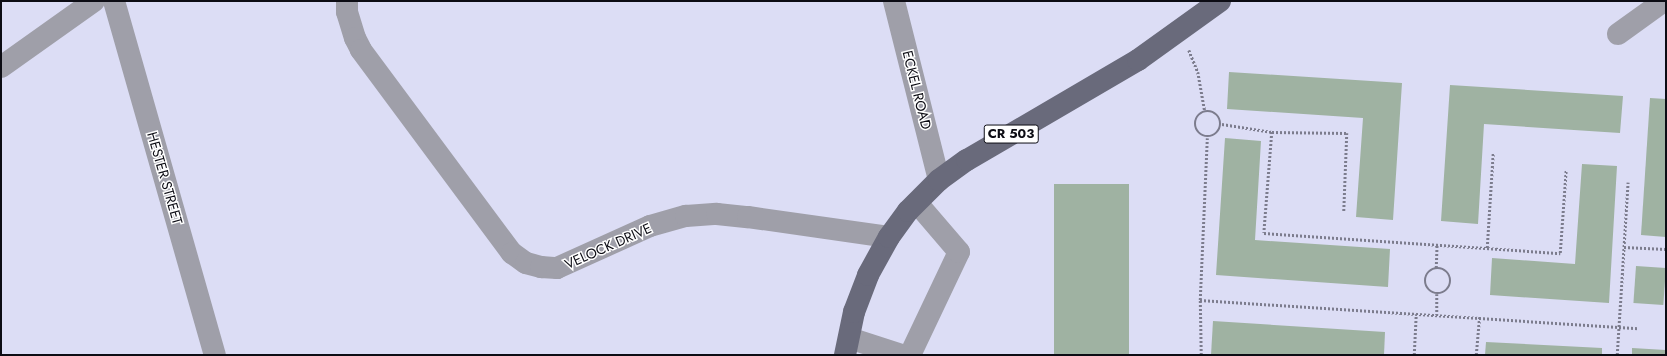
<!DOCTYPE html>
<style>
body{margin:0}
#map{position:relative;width:1667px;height:356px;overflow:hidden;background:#dcddf5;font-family:Jost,sans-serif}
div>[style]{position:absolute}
.building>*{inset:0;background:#9fb2a2;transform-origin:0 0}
.path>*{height:2.5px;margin-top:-1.25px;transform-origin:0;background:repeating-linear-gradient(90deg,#7c7c8d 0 2px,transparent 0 4px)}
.path>.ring{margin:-1.25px;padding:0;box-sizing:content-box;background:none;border:2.5px solid #7c7c8d;border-radius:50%}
.minor>*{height:22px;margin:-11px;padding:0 11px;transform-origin:11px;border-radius:11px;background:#9f9fa9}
.major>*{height:22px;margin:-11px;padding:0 11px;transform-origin:11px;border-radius:11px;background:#696a7b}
span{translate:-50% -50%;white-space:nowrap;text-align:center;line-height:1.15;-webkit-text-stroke:3px #fff;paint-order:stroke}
.shield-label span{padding:1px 3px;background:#fff;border:1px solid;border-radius:3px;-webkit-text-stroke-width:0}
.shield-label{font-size:13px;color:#0c0c14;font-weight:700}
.street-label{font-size:14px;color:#0c0c14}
.frame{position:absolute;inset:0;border:2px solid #0c0c14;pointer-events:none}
</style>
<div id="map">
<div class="building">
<i style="clip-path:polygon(1229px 72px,1402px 83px,1393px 220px,1356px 217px,1363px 118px,1227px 109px)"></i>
<i style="clip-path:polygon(1450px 85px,1623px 96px,1620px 133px,1484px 124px,1478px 224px,1441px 221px)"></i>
<i style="clip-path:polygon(1650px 98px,1666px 99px,1666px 237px,1641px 235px)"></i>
<i style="clip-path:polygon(1225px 138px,1261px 141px,1255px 240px,1390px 249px,1388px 287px,1216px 275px)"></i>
<i style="clip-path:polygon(1582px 164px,1617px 166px,1609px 303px,1490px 295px,1492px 258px,1575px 264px)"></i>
<i style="left:1054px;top:184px;width:75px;height:171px"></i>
<i style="left:1636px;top:266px;width:30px;height:37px;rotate:4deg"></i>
<i style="clip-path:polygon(1213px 321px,1385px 332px,1384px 355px,1211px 355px)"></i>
<i style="clip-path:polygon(1486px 342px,1602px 348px,1602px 355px,1485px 355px)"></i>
<i style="clip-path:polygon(1632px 348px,1666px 350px,1666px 355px,1632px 355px)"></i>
</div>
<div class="path">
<i style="left:1189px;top:50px;width:24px;rotate:68deg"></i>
<i style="left:1198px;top:72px;width:40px;rotate:80deg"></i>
<i class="ring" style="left:1195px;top:111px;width:23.5px;height:23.5px"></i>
<i style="left:1222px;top:124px;width:51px;rotate:9.1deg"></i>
<i style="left:1272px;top:132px;width:101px;rotate:94.5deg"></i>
<i style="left:1264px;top:233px;width:297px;rotate:3.9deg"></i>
<i style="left:1560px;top:253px;width:83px;rotate:-85.9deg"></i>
<i style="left:1272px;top:132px;width:75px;rotate:0.8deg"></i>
<i style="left:1347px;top:133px;width:78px;rotate:92.2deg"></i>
<i style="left:1624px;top:247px;width:42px;rotate:2.7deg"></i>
<i style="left:1487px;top:248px;width:95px;rotate:-86.4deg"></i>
<i style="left:1436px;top:268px;width:23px;rotate:-88deg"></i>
<i class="ring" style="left:1425px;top:268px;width:23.5px;height:23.5px"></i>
<i style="left:1437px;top:294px;width:21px;rotate:90deg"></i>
<i style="left:1200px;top:300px;width:439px;rotate:3.7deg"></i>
<i style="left:1201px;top:355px;width:55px;rotate:-91deg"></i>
<i style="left:1200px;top:300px;width:162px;rotate:-87.5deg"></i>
<i style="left:1414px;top:355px;width:41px;rotate:-87.2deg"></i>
<i style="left:1476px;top:355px;width:38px;rotate:-85deg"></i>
<i style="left:1617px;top:355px;width:173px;rotate:-86.4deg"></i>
</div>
<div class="minor">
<i style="left:114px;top:1px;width:368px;rotate:74.1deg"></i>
<i style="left:347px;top:1px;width:11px;rotate:90deg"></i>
<i style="left:347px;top:12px;width:27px;rotate:73deg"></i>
<i style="left:355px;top:38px;width:13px;rotate:63deg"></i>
<i style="left:361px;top:50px;width:253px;rotate:53.4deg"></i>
<i style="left:512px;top:253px;width:17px;rotate:36deg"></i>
<i style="left:526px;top:263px;width:16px;rotate:15deg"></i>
<i style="left:541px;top:267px;width:16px;rotate:4deg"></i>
<i style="left:557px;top:268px;width:102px;rotate:-24.3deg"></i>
<i style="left:650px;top:226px;width:37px;rotate:-16deg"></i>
<i style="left:686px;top:216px;width:31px;rotate:-4deg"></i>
<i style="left:717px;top:214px;width:31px;rotate:6deg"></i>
<i style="left:748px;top:217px;width:142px;rotate:8.1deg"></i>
<i style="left:894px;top:1px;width:185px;rotate:75.9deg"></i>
<i style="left:1618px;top:34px;width:57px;rotate:-35.7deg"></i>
<i style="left:1px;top:67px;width:114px;rotate:-35.4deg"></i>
<i style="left:849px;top:338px;width:56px;rotate:17.8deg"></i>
<i style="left:910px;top:355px;width:114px;rotate:-64.6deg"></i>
<i style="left:959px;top:252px;width:65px;rotate:-130.6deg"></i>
</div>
<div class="major">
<i style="left:845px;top:355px;width:44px;rotate:-78.2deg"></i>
<i style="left:854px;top:312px;width:40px;rotate:-69deg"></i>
<i style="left:868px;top:275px;width:43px;rotate:-61.1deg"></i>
<i style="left:889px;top:237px;width:32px;rotate:-54deg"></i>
<i style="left:908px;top:211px;width:44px;rotate:-45deg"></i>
<i style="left:939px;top:180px;width:34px;rotate:-36deg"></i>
<i style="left:967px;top:160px;width:198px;rotate:-30.3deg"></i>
<i style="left:1138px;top:60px;width:101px;rotate:-35.7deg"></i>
</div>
<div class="shield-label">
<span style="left:1011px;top:134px">CR 503</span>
</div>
<div class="street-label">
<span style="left:917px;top:90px;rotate:76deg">ECKEL ROAD</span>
<span style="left:165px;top:178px;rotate:74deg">HESTER STREET</span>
<span style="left:608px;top:246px;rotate:-24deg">VELOCK DRIVE</span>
</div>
<div class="frame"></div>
</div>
